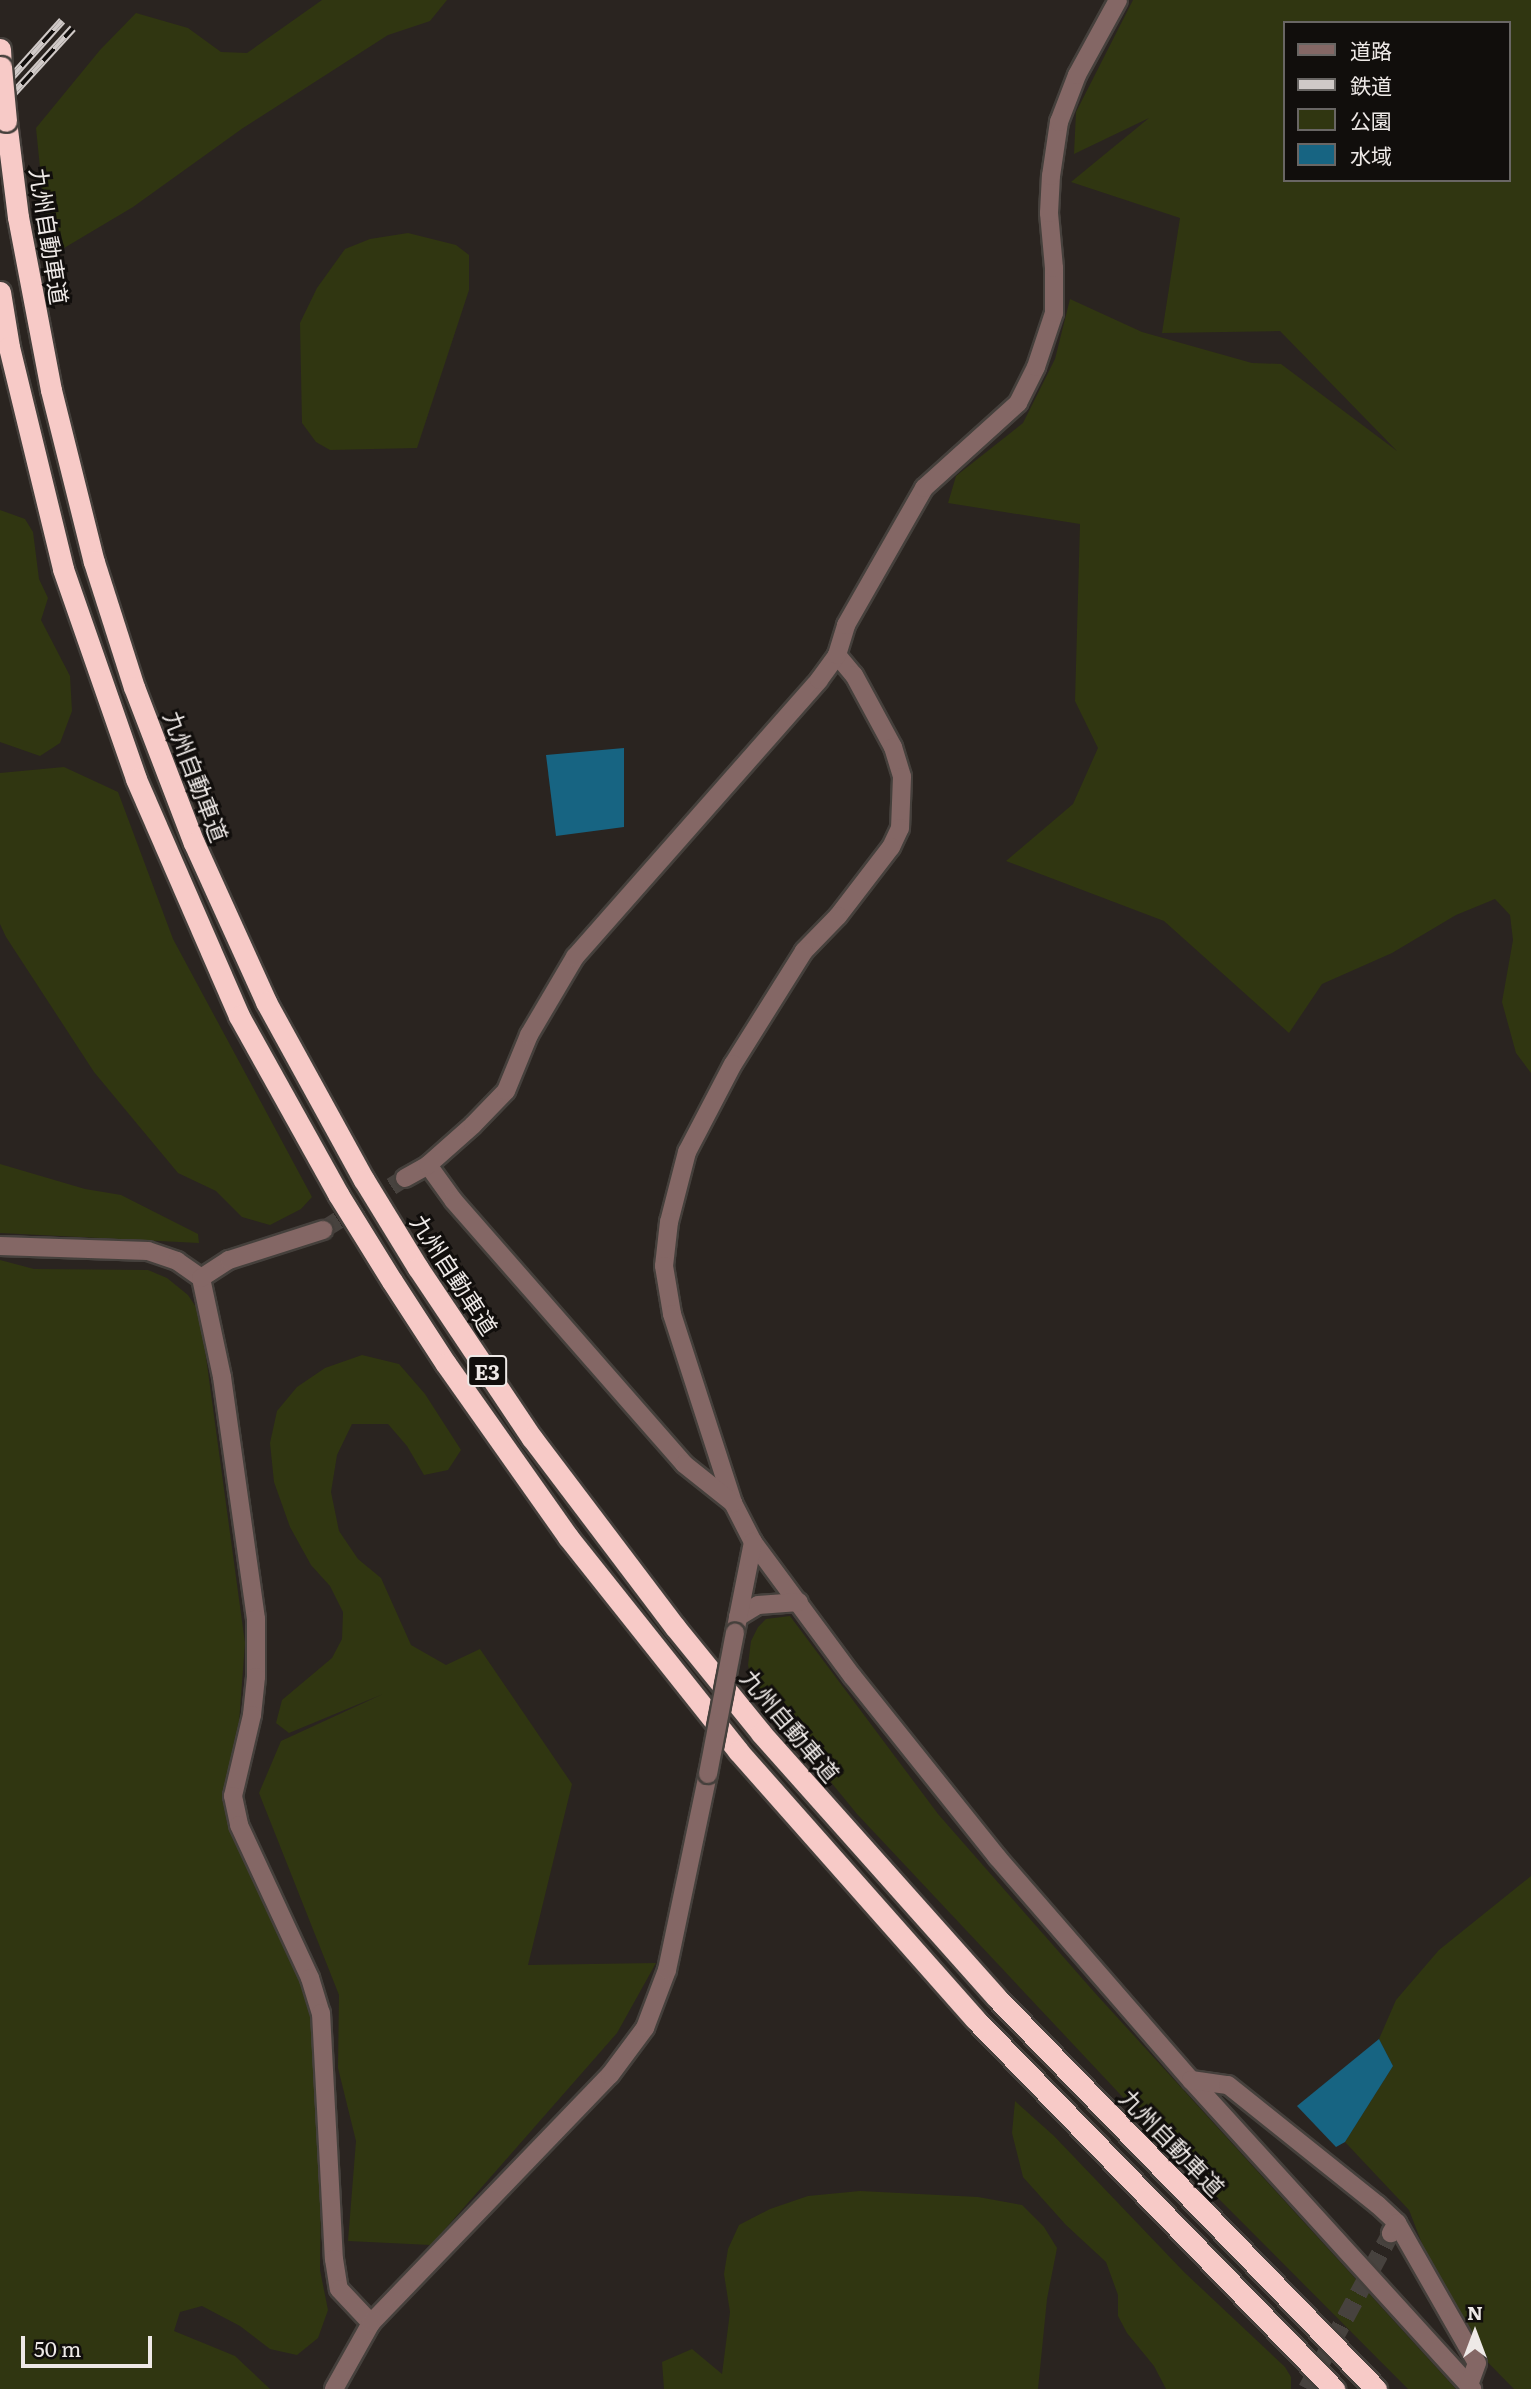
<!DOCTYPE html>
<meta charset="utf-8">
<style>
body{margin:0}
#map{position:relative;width:1531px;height:2389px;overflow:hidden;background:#2a2420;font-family:Literata,"Noto Sans JP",serif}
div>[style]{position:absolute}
.green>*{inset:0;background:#303611}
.water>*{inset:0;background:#176482}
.minor-tunnel>*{height:18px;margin-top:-9px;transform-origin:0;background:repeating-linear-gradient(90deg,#47423e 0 18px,transparent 0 27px)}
.roads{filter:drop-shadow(2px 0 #45403c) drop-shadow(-2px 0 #45403c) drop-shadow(0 2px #45403c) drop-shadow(0 -2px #45403c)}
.minor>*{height:18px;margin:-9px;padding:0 9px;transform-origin:9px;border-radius:9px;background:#846765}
.highway>*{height:21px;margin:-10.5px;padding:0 10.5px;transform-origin:10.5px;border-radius:10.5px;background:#f7cac7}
.rail>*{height:8px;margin-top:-4px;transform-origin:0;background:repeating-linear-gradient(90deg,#110e0c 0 16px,#cfc9c7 0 32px);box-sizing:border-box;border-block:2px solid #cfc9c7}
.bridges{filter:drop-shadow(2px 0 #45403c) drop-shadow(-2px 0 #45403c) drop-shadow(0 2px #45403c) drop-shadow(0 -2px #45403c)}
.minor-bridge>*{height:18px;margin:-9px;padding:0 9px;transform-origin:9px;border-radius:9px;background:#846765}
.highway-bridge>*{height:21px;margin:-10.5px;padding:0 10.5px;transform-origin:10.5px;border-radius:10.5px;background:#f7cac7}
span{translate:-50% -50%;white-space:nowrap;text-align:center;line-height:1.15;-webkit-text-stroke:6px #110e0c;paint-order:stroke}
.shield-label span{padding:2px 5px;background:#110e0c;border:2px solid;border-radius:5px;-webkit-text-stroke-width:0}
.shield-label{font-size:21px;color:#eee9e7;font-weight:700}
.street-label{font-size:23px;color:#eee9e7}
.legend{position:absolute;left:1283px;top:21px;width:228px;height:161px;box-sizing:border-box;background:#110e0c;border:2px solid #696664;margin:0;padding:9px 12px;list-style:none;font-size:21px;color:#eee9e7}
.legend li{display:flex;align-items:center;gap:14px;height:35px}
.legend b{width:35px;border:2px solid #696664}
.north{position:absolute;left:1440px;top:2298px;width:70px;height:70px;-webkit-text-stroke:5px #110e0c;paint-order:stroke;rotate:0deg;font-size:19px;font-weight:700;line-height:28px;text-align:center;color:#eee9e7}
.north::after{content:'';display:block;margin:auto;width:24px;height:32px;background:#eee9e7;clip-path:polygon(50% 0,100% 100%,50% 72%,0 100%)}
.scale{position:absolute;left:21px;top:2336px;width:131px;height:32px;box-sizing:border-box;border:4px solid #eee9e7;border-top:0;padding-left:9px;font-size:21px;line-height:24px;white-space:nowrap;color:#eee9e7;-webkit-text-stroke:5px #110e0c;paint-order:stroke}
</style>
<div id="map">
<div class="green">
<i style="clip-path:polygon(322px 0,447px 0,430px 21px,388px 35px,243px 128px,133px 207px,49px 257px,36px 128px,100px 50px,136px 13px,188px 28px,221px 52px,247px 53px)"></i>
<i style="clip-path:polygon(evenodd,1133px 0,1531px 0,1531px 1073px,1516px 1053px,1502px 1002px,1513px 940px,1510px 915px,1495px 899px,1456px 915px,1392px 953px,1322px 984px,1289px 1033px,1164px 921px,1006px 861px,1073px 804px,1098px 748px,1075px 701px,1080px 524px,948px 503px,956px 476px,1023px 423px,1055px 359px,1070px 299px,1142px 332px,1252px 363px,1281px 364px,1397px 451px,1280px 331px,1162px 333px,1180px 218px,1071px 182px,1149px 118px,1074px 154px,1076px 112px,1133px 0,1284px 23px,1508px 23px,1508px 180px,1284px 180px,1284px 23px)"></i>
<i style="clip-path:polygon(408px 233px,456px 245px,469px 255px,469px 290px,417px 448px,330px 450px,316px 442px,302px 423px,300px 323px,317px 288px,345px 249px,370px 239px)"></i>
<i style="clip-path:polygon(0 510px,25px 519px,33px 532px,39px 579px,48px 598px,41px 620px,70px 676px,72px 711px,60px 743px,40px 756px,0 742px)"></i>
<i style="clip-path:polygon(64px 767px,118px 792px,173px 939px,312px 1197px,301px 1209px,270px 1225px,242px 1217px,216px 1191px,178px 1173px,94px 1072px,6px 937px,0 924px,0 773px)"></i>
<i style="clip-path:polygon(0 1164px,85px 1189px,121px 1195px,198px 1234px,199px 1243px,0 1233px)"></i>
<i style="clip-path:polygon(0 1260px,34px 1269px,148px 1270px,167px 1278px,188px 1295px,200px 1313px,245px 1643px,238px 1736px,228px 1770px,230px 1791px,311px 1990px,321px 2029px,316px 2082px,321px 2187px,320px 2270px,328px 2310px,318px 2338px,297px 2355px,270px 2349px,240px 2326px,202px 2306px,180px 2312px,174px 2331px,235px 2356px,270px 2389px,0 2389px)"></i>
<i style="clip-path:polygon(362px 1355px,399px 1364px,425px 1394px,461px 1450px,448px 1470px,424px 1475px,407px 1446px,388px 1424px,352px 1424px,337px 1455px,331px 1492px,339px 1531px,358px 1559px,381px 1578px,411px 1645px,446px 1665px,480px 1649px,572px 1784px,528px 1965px,656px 1963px,617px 2033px,431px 2245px,348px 2241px,356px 2141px,338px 2068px,339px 1995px,259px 1793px,281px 1741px,383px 1694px,289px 1733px,276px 1723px,282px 1700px,332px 1658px,342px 1639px,343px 1612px,330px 1586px,311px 1565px,290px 1527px,274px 1482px,270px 1443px,277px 1411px,297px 1387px,325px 1368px)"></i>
<i style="clip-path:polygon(790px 1616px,938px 1814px,1095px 1993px,1456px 2389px,1408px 2389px,1208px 2188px,857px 1814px,753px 1687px,748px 1665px,751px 1641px,758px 1627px,766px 1619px)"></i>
<i style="clip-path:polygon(1531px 1876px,1531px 2389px,1514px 2389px,1455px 2329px,1409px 2210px,1345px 2142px,1393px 2066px,1379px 2039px,1396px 2000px,1439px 1950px)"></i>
<i style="clip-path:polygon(1015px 2101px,1054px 2136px,1184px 2272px,1285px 2367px,1291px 2377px,1291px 2389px,1166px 2389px,1154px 2366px,1127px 2333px,1118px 2316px,1118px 2295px,1106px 2262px,1066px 2225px,1023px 2177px,1012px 2133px)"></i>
<i style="clip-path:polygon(860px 2191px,978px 2197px,1022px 2205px,1044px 2227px,1057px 2248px,1047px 2299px,1038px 2389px,664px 2389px,662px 2362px,692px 2349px,722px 2374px,730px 2312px,724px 2274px,728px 2249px,739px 2225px,770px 2209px,808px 2196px)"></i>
</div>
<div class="water">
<i style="clip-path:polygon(624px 748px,624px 827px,556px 836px,546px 755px)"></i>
<i style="clip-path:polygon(1379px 2039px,1393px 2066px,1345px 2142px,1336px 2147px,1297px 2106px)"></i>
</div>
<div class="minor-tunnel">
<i style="left:323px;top:1230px;width:97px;rotate:-32.4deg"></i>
<i style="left:1307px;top:2389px;width:177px;rotate:-61.7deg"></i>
</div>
<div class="roads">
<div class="minor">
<i style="left:837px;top:655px;width:26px;rotate:50deg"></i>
<i style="left:854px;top:675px;width:82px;rotate:61.6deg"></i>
<i style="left:893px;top:747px;width:31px;rotate:73deg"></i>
<i style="left:902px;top:777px;width:51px;rotate:92.2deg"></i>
<i style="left:900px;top:828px;width:21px;rotate:115deg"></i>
<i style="left:891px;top:847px;width:87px;rotate:127.5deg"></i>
<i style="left:838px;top:916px;width:49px;rotate:134.2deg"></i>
<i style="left:804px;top:951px;width:133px;rotate:122.1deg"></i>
<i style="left:733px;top:1064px;width:99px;rotate:117.6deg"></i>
<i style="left:687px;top:1152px;width:72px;rotate:104.4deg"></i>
<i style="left:669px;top:1222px;width:44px;rotate:96.5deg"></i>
<i style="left:664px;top:1266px;width:49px;rotate:80.5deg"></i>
<i style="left:672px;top:1314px;width:199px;rotate:72.1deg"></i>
<i style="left:733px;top:1503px;width:44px;rotate:62.9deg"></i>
<i style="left:753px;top:1542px;width:168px;rotate:53.5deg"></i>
<i style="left:853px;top:1677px;width:231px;rotate:51.3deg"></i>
<i style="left:997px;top:1857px;width:296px;rotate:49deg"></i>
<i style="left:1191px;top:2080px;width:418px;rotate:47.7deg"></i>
<i style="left:428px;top:1165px;width:44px;rotate:54.2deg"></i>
<i style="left:454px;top:1201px;width:349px;rotate:48.8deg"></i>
<i style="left:684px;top:1464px;width:63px;rotate:38.5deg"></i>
<i style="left:405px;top:1178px;width:26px;rotate:-29deg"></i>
<i style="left:428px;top:1165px;width:60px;rotate:-41.6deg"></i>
<i style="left:473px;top:1125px;width:47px;rotate:-45.9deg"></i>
<i style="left:506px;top:1091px;width:61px;rotate:-67.7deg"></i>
<i style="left:529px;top:1035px;width:91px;rotate:-59.5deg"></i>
<i style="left:575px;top:957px;width:369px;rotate:-48.6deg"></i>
<i style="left:819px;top:680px;width:31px;rotate:-54deg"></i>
<i style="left:837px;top:655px;width:31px;rotate:-73deg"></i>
<i style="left:846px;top:625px;width:158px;rotate:-60.3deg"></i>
<i style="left:924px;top:488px;width:127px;rotate:-42.1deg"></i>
<i style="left:1018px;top:403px;width:40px;rotate:-63.4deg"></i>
<i style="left:1036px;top:367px;width:57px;rotate:-71.6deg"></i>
<i style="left:1054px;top:313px;width:45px;rotate:-90deg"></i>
<i style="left:1054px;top:268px;width:55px;rotate:-95.2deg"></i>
<i style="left:1049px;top:213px;width:37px;rotate:-87deg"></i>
<i style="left:1051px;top:176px;width:55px;rotate:-81.6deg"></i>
<i style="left:1059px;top:122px;width:50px;rotate:-69deg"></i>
<i style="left:1077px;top:75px;width:85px;rotate:-61.3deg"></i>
<i style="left:0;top:1246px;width:148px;rotate:1.9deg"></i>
<i style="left:148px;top:1251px;width:31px;rotate:19deg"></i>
<i style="left:177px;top:1261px;width:29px;rotate:35deg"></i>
<i style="left:201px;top:1278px;width:101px;rotate:78deg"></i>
<i style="left:222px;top:1377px;width:244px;rotate:82deg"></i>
<i style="left:256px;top:1619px;width:58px;rotate:90deg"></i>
<i style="left:256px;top:1677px;width:38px;rotate:96deg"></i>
<i style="left:252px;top:1715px;width:83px;rotate:103.2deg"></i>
<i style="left:233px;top:1796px;width:30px;rotate:78deg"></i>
<i style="left:239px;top:1825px;width:169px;rotate:65.1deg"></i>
<i style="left:310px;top:1978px;width:37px;rotate:73deg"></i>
<i style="left:321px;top:2013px;width:246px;rotate:87deg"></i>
<i style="left:334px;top:2259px;width:30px;rotate:81deg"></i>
<i style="left:339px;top:2289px;width:47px;rotate:46.7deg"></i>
<i style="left:201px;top:1278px;width:33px;rotate:-33deg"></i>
<i style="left:229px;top:1260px;width:99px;rotate:-17.7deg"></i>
<i style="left:738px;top:1617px;width:23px;rotate:-31deg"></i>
<i style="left:758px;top:1605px;width:41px;rotate:-4.2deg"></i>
<i style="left:735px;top:1633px;width:93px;rotate:-78.8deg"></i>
<i style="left:1191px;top:2080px;width:37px;rotate:8deg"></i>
<i style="left:1228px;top:2085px;width:192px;rotate:38.7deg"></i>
<i style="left:1378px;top:2205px;width:26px;rotate:43deg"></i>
<i style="left:1397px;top:2223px;width:12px;rotate:121deg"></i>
<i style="left:1397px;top:2223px;width:161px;rotate:60.3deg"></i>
<i style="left:1477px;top:2363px;width:23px;rotate:110deg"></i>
<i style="left:334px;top:2389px;width:76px;rotate:-60.7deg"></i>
<i style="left:371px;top:2323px;width:344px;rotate:-46.1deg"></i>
<i style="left:610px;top:2075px;width:59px;rotate:-53.3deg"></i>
<i style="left:645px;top:2028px;width:62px;rotate:-69.2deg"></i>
<i style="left:667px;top:1970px;width:200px;rotate:-78.2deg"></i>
</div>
<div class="highway">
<i style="left:0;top:49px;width:18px;rotate:87deg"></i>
<i style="left:6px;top:121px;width:97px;rotate:82.9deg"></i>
<i style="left:18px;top:217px;width:176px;rotate:79.2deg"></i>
<i style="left:51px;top:390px;width:177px;rotate:76deg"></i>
<i style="left:94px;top:562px;width:131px;rotate:72.3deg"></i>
<i style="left:134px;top:687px;width:167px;rotate:69deg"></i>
<i style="left:194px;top:843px;width:175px;rotate:65.6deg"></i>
<i style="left:266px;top:1002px;width:203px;rotate:61.2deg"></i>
<i style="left:364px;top:1180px;width:103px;rotate:58.5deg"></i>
<i style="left:418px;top:1268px;width:205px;rotate:56.2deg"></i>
<i style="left:532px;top:1438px;width:237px;rotate:52.9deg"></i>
<i style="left:675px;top:1627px;width:136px;rotate:50.9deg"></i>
<i style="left:761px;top:1733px;width:353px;rotate:48.3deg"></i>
<i style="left:996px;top:1997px;width:546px;rotate:45.89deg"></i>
<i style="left:0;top:292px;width:56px;rotate:80.7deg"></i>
<i style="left:9px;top:347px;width:228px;rotate:76.3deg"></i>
<i style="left:63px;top:569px;width:222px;rotate:70.8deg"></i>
<i style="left:136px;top:779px;width:258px;rotate:66.5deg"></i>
<i style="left:239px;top:1016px;width:204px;rotate:60.9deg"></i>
<i style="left:338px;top:1194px;width:102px;rotate:58.2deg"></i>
<i style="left:392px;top:1281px;width:99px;rotate:57deg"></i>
<i style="left:446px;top:1364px;width:212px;rotate:54.8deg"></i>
<i style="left:568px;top:1537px;width:273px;rotate:51.5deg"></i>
<i style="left:738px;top:1751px;width:358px;rotate:48.5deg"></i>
<i style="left:975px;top:2019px;width:516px;rotate:45.86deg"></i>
</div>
</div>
<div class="rail">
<i style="left:0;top:90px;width:93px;rotate:-48.1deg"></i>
<i style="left:0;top:108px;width:108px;rotate:-47.6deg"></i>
</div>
<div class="bridges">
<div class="minor-bridge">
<i style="left:708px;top:1774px;width:144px;rotate:-79.2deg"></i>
</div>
<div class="highway-bridge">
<i style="left:1px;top:67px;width:54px;rotate:84.7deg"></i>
</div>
</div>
<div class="shield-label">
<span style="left:487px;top:1371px">E3</span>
</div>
<div class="street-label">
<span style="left:50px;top:236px;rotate:81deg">九州自動車道</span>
<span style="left:197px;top:776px;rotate:69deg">九州自動車道</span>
<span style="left:455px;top:1274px;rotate:57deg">九州自動車道</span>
<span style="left:791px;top:1725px;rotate:50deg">九州自動車道</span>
<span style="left:1173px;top:2142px;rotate:46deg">九州自動車道</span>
</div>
<ul class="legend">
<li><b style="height:9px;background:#846765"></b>道路</li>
<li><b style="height:9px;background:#cfc9c7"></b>鉄道</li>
<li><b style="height:19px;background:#303611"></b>公園</li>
<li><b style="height:19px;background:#176482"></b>水域</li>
</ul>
<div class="north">N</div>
<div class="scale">50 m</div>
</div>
